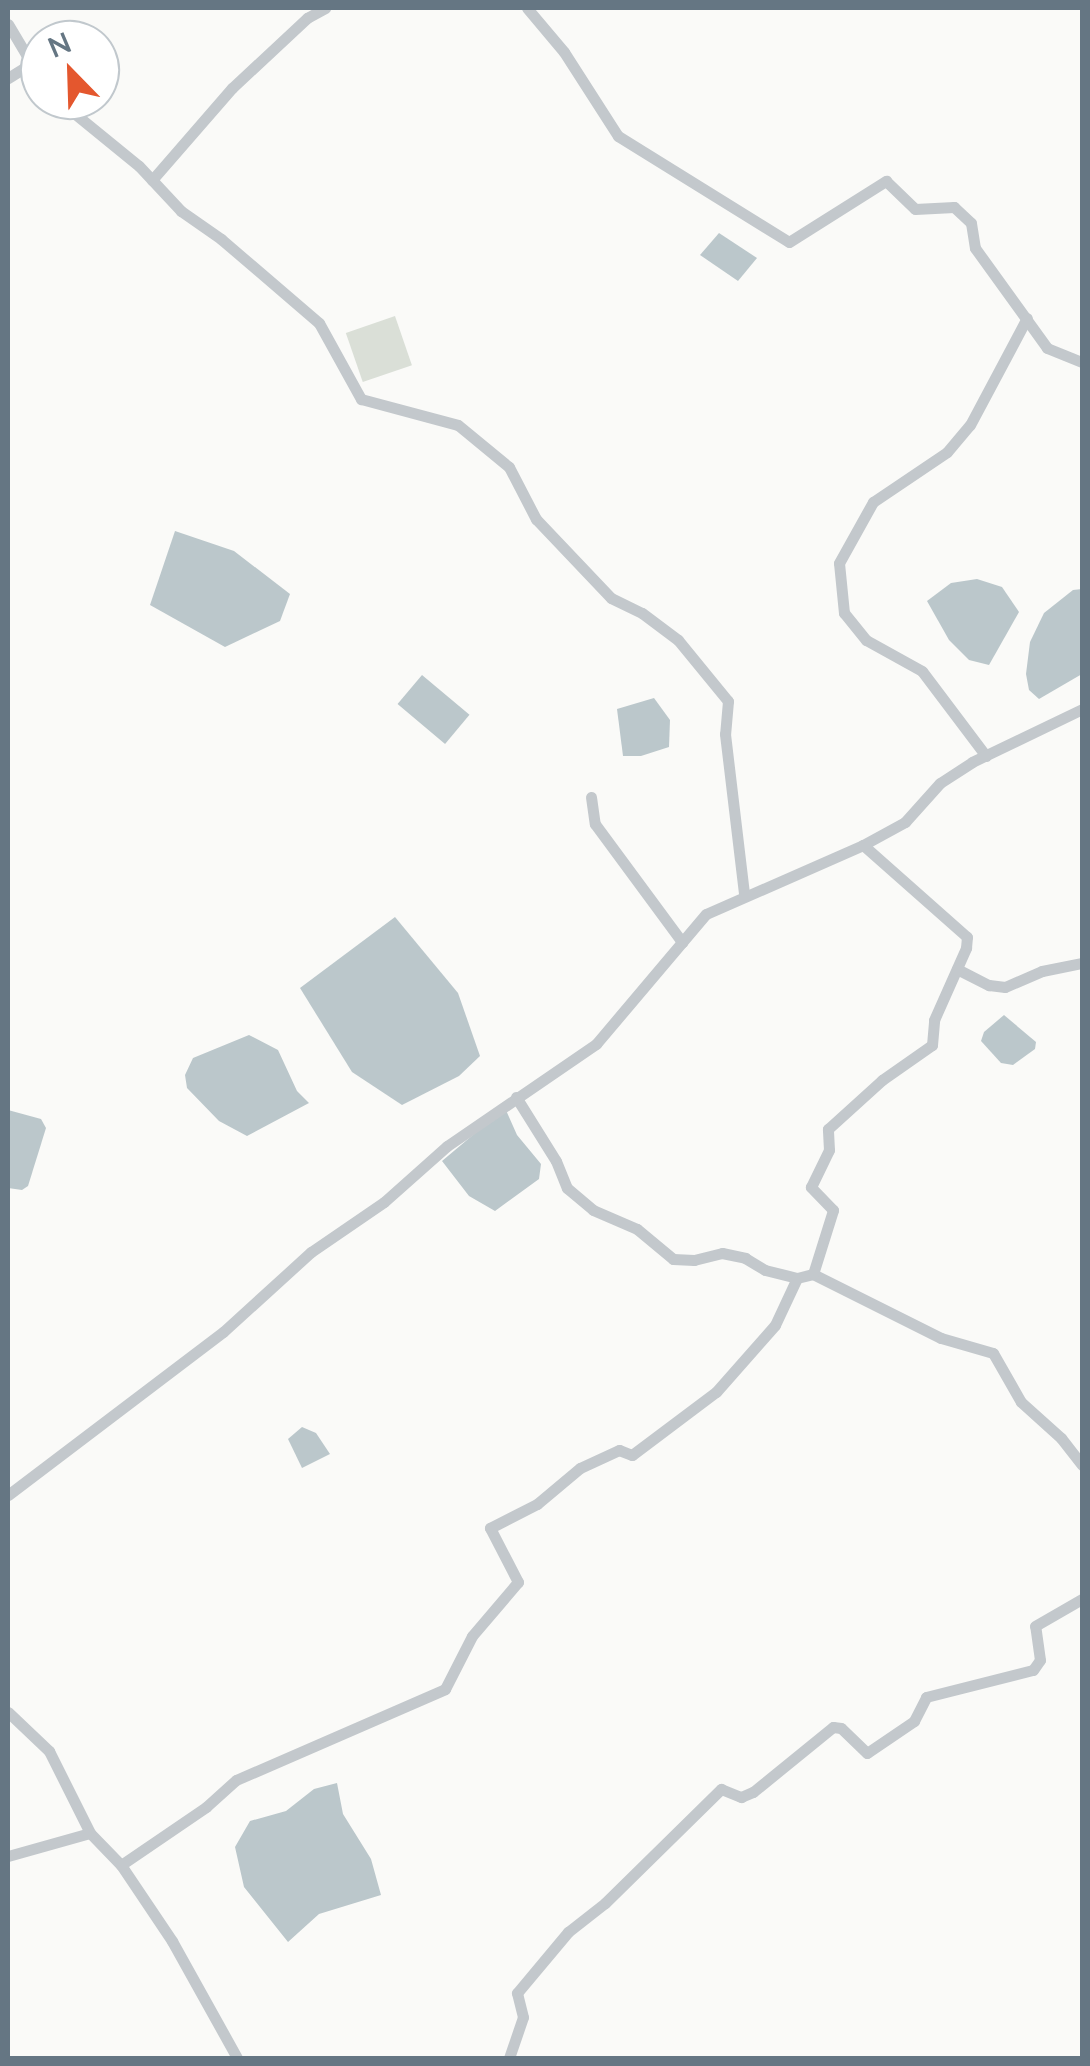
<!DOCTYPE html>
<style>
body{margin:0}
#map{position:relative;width:1090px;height:2066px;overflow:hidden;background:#fafaf8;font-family:Lato,sans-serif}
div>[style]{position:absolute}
.green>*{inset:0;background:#dadfd7;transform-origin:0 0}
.water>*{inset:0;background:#bbc7cb;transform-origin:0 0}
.street>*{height:11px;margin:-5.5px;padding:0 5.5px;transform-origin:5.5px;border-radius:5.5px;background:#c3c8cc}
span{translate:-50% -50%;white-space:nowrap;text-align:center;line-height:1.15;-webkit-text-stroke:10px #fff;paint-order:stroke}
.frame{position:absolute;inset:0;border:10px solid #657683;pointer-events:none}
.north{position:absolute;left:20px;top:20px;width:100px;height:100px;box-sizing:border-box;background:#fff;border:2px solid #c1c8cd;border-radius:50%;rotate:337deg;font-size:28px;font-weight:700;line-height:40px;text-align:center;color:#657683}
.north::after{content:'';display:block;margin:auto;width:35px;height:45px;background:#e4572e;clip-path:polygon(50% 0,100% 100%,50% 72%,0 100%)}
</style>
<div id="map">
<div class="green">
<i style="left:395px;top:316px;width:52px;height:52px;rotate:71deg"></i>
</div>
<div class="water">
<i style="clip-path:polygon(719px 233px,757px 258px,738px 281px,700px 255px)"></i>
<i style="clip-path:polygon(175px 531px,234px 551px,290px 594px,280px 621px,225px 647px,150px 605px)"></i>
<i style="clip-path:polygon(977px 579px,1002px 587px,1019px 612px,989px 665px,969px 660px,949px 640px,927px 601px,951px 583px)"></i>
<i style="clip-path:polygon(1082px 589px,1082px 674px,1039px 699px,1029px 690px,1026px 674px,1030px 642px,1044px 613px,1073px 590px)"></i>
<i style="left:422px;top:675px;width:62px;height:38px;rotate:40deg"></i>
<i style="clip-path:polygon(654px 698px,670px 720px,669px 747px,641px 756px,623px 756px,617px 709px)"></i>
<i style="clip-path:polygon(395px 917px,458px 993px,480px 1056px,459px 1076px,402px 1105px,352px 1072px,300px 988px)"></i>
<i style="clip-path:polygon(1004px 1015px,1036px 1042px,1035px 1049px,1013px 1065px,1001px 1063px,981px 1041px,984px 1032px)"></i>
<i style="clip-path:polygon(249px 1035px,278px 1050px,297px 1091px,309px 1103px,247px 1136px,219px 1121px,187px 1088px,185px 1075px,193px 1058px)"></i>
<i style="clip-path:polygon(505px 1108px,517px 1135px,541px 1164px,539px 1179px,495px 1211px,469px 1196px,442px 1161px)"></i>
<i style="clip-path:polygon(8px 1110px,41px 1119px,46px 1128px,28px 1186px,22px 1190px,8px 1188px)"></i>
<i style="clip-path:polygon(302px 1427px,316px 1433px,330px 1454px,302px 1468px,288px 1439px)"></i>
<i style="clip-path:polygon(337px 1783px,343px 1814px,371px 1859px,381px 1895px,319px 1914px,288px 1942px,244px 1887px,235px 1847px,250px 1821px,286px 1811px,314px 1789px)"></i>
</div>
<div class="street">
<i style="left:527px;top:8px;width:57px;rotate:49.9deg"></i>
<i style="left:564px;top:52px;width:100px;rotate:57.3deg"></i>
<i style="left:618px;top:136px;width:201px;rotate:31.8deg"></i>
<i style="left:789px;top:242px;width:115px;rotate:-32.2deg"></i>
<i style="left:886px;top:181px;width:40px;rotate:44deg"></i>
<i style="left:915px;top:209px;width:39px;rotate:-3deg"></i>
<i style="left:954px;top:207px;width:23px;rotate:43deg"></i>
<i style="left:971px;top:223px;width:25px;rotate:81deg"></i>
<i style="left:975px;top:248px;width:123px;rotate:54.2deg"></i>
<i style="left:1047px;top:348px;width:38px;rotate:22deg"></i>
<i style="left:8px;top:24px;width:63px;rotate:59.3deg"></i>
<i style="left:8px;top:78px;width:26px;rotate:-32deg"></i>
<i style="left:58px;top:100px;width:104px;rotate:39.2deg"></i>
<i style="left:139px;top:166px;width:62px;rotate:47deg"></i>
<i style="left:181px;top:211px;width:49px;rotate:35deg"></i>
<i style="left:221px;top:239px;width:129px;rotate:40.6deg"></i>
<i style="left:319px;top:323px;width:87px;rotate:61.1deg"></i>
<i style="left:361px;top:399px;width:100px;rotate:15deg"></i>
<i style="left:458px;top:425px;width:66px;rotate:39.5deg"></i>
<i style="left:509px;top:467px;width:59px;rotate:62.6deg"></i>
<i style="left:536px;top:519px;width:109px;rotate:46.5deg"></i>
<i style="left:611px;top:598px;width:34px;rotate:26deg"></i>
<i style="left:642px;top:613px;width:45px;rotate:36.9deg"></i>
<i style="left:678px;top:640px;width:79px;rotate:50.7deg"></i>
<i style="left:728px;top:701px;width:33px;rotate:95deg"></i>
<i style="left:725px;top:734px;width:161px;rotate:83.2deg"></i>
<i style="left:152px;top:180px;width:122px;rotate:-49deg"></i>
<i style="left:232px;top:88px;width:103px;rotate:-43deg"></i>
<i style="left:307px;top:18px;width:21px;rotate:-29deg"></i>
<i style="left:986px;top:756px;width:106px;rotate:-127deg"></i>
<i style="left:922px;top:671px;width:64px;rotate:-151deg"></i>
<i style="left:866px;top:640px;width:35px;rotate:-129deg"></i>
<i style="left:844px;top:613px;width:50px;rotate:-95.7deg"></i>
<i style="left:839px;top:563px;width:70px;rotate:-60.9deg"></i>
<i style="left:873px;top:502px;width:89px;rotate:-34deg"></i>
<i style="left:947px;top:452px;width:35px;rotate:-50deg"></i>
<i style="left:970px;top:425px;width:121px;rotate:-62deg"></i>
<i style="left:591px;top:797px;width:27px;rotate:82deg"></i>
<i style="left:595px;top:824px;width:147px;rotate:53.6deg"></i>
<i style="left:957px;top:969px;width:36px;rotate:27deg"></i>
<i style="left:989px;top:985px;width:16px;rotate:7deg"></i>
<i style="left:1005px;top:987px;width:40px;rotate:-23.4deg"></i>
<i style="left:1042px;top:971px;width:41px;rotate:-11.3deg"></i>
<i style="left:516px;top:1097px;width:75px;rotate:58deg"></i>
<i style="left:556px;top:1161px;width:29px;rotate:68deg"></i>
<i style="left:567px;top:1188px;width:34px;rotate:40deg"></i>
<i style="left:593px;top:1210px;width:48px;rotate:23.4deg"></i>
<i style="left:637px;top:1229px;width:47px;rotate:39.8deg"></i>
<i style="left:673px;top:1259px;width:21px;rotate:3deg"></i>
<i style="left:694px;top:1260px;width:29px;rotate:-14deg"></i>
<i style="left:722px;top:1253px;width:24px;rotate:12deg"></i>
<i style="left:745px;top:1258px;width:23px;rotate:31deg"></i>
<i style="left:765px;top:1270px;width:33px;rotate:14deg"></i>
<i style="left:797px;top:1278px;width:16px;rotate:-14deg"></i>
<i style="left:813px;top:1274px;width:143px;rotate:26.6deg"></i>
<i style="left:941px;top:1338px;width:54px;rotate:16.1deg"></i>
<i style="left:993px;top:1353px;width:56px;rotate:60.3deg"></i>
<i style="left:1021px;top:1402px;width:54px;rotate:42deg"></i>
<i style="left:1061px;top:1438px;width:34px;rotate:52deg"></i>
<i style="left:813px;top:1274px;width:67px;rotate:-72.6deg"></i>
<i style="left:833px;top:1210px;width:32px;rotate:-134deg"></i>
<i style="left:811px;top:1187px;width:41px;rotate:-64.1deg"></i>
<i style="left:829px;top:1150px;width:21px;rotate:-93deg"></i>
<i style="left:828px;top:1129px;width:73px;rotate:-42.2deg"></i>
<i style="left:882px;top:1080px;width:61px;rotate:-35deg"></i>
<i style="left:932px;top:1045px;width:25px;rotate:-85deg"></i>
<i style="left:934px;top:1020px;width:79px;rotate:-66deg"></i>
<i style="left:966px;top:948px;width:11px;rotate:-85deg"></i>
<i style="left:967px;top:937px;width:139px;rotate:-138.5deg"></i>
<i style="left:8px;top:1495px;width:270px;rotate:-37.2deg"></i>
<i style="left:223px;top:1332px;width:119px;rotate:-42.3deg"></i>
<i style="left:311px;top:1252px;width:88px;rotate:-34.4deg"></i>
<i style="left:384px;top:1202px;width:84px;rotate:-41.6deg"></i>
<i style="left:447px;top:1146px;width:181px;rotate:-34.4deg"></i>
<i style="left:596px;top:1044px;width:170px;rotate:-49.8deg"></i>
<i style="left:706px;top:914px;width:171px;rotate:-23.7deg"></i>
<i style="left:863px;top:845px;width:48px;rotate:-28.7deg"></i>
<i style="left:905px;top:822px;width:52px;rotate:-48.1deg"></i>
<i style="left:940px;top:783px;width:38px;rotate:-33deg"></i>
<i style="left:972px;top:762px;width:122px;rotate:-25.7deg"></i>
<i style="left:8px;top:1712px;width:57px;rotate:43.6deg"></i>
<i style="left:49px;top:1751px;width:92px;rotate:63.4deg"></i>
<i style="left:90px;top:1833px;width:45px;rotate:45.9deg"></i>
<i style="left:121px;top:1865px;width:92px;rotate:56.1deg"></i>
<i style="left:172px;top:1941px;width:134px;rotate:60.9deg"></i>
<i style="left:8px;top:1856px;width:85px;rotate:-15.7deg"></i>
<i style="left:121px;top:1865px;width:103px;rotate:-34.3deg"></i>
<i style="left:206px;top:1807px;width:40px;rotate:-42deg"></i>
<i style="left:236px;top:1780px;width:228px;rotate:-23.5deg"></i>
<i style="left:445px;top:1689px;width:59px;rotate:-63deg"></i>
<i style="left:472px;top:1636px;width:71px;rotate:-49.6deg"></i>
<i style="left:518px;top:1582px;width:61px;rotate:-117.4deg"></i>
<i style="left:490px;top:1528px;width:53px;rotate:-27.1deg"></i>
<i style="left:537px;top:1504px;width:56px;rotate:-39.9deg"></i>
<i style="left:580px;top:1468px;width:43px;rotate:-24.8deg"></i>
<i style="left:619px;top:1450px;width:14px;rotate:21deg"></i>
<i style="left:632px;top:1455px;width:105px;rotate:-36.9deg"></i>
<i style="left:716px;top:1392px;width:89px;rotate:-48.6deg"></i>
<i style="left:775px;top:1325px;width:52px;rotate:-64.9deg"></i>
<i style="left:509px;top:2058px;width:43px;rotate:-71.1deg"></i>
<i style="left:523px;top:2017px;width:25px;rotate:-104deg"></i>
<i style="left:517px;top:1993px;width:80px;rotate:-50.1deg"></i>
<i style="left:568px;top:1932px;width:47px;rotate:-38.1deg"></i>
<i style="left:605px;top:1903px;width:163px;rotate:-44.5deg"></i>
<i style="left:721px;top:1789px;width:22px;rotate:22deg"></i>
<i style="left:741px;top:1797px;width:13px;rotate:-23deg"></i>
<i style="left:753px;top:1792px;width:103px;rotate:-39.1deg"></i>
<i style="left:833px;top:1727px;width:8px;rotate:7deg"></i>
<i style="left:841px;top:1728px;width:36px;rotate:44deg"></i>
<i style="left:867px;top:1753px;width:57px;rotate:-34.2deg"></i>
<i style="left:914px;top:1721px;width:27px;rotate:-63deg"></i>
<i style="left:926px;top:1697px;width:110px;rotate:-14.2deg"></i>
<i style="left:1033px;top:1670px;width:12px;rotate:-55deg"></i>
<i style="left:1040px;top:1660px;width:34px;rotate:-98deg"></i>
<i style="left:1035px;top:1626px;width:54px;rotate:-29.9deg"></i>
</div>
<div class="frame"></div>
<div class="north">N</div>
</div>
